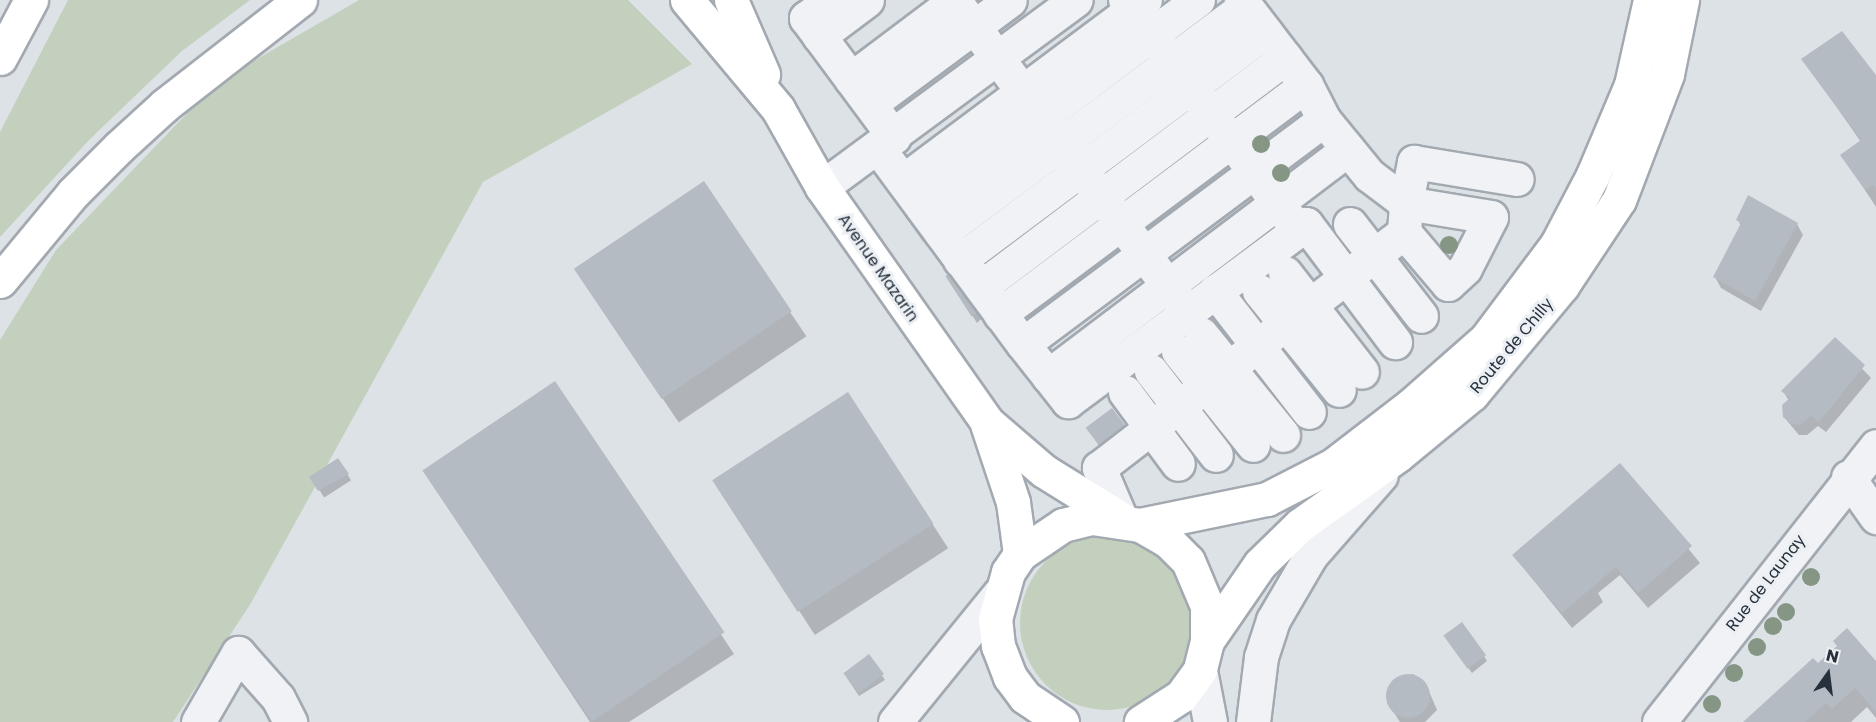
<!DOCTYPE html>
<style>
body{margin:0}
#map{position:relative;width:1876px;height:722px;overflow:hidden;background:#dde2e7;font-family:Poppins,sans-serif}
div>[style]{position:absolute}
.green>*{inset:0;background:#c4d0be}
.round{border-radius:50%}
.shadow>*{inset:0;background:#0003;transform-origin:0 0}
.building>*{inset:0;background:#b4bbc3;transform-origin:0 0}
.roads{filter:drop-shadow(2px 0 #a3a9b1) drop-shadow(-2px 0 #a3a9b1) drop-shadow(0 2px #a3a9b1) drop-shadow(0 -2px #a3a9b1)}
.minor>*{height:33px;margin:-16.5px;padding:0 16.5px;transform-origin:16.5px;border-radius:16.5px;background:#f0f2f5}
.major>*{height:33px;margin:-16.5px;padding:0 16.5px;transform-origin:16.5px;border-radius:16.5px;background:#fff}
.highway>*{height:33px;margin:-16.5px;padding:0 16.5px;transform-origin:16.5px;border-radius:16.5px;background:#fff}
.trees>*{width:18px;height:18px;margin:-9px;border-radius:50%;background:#869685}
span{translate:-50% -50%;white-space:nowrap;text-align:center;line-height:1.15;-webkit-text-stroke:6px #ecf0f4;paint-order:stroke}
.street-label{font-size:16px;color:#27313d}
.north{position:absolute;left:1798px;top:644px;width:60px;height:60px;-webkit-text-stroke:4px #ecf0f4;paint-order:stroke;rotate:14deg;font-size:16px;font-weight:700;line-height:24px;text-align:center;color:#27313d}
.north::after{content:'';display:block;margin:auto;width:21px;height:27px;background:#27313d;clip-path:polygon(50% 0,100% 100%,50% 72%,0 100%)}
</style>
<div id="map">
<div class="green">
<i style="clip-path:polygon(68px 0,250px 0,182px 51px,89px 140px,0 237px,0 132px)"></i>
<i style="clip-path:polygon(359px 0,628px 0,692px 64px,483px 182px,251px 603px,173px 722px,0 722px,0 340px,56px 250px,217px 82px)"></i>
<i class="round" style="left:1020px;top:536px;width:174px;height:174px"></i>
</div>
<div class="shadow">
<i style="clip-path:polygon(1803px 59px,1876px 77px,1876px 207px,1842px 155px,1861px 142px)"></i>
<i style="left:703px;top:183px;width:185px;height:154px;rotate:56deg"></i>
<i style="clip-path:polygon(1738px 220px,1797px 224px,1803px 235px,1761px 311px,1721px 288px,1715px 277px,1741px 226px)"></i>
<i style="clip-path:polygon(951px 282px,986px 314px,977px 323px)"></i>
<i style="clip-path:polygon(1835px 340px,1871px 378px,1826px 432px,1818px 426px,1807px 435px,1799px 435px,1784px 417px,1789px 401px,1783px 391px)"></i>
<i style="clip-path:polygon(554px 383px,734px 654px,629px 722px,590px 722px,434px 487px)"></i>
<i style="left:848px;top:394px;width:184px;height:159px;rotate:57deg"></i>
<i style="left:338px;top:460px;width:24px;height:32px;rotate:57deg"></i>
<i style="clip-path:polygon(1620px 465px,1700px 563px,1648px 608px,1620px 575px,1598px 593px,1603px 602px,1572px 628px,1514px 556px)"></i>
<i style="clip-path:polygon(1450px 644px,1484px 656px,1487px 661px,1472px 673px)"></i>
<i style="clip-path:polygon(869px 656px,885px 680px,859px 696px,847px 678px)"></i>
<i style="clip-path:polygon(1876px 663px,1876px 718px,1867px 707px,1851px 722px,1745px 722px,1818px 666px)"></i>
<i style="clip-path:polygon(1413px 674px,1425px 682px,1437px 710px,1425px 722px,1400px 722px,1387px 702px,1393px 681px)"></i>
</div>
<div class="building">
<i style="clip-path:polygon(1842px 31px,1876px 75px,1876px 188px,1873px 185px,1865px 190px,1840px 155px,1861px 140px,1801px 59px)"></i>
<i style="left:704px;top:181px;width:157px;height:157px;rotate:56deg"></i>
<i style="clip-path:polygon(1748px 195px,1798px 223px,1755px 301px,1713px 277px,1741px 223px,1736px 220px)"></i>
<i style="left:907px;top:196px;width:47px;height:13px;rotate:55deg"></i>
<i style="left:958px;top:268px;width:48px;height:15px;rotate:57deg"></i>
<i style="clip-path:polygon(1835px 337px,1865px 365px,1819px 422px,1811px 416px,1800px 425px,1792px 424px,1783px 417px,1782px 405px,1790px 398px,1781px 391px)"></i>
<i style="left:555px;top:381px;width:303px;height:160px;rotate:56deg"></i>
<i style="left:848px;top:392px;width:157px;height:162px;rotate:57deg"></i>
<i style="left:1112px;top:408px;width:31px;height:33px;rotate:53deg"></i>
<i style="clip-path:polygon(338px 458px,349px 474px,318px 491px,309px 477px)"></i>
<i style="clip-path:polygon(1620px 463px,1692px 546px,1638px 593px,1616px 567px,1562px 613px,1512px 555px)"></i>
<i style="left:1462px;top:622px;width:41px;height:23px;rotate:54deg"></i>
<i style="clip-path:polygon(1847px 628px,1876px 661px,1876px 712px,1855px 688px,1832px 709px,1826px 703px,1805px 722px,1743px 722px,1813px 658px,1818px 663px,1837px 646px,1833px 641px)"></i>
<i style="left:869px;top:654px;width:25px;height:32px;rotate:53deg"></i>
<i class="round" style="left:1386px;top:674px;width:44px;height:44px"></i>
</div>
<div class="roads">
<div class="minor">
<i style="left:831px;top:0;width:31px;rotate:144deg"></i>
<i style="left:806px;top:18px;width:148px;rotate:53.5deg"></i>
<i style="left:954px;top:0;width:389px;rotate:53.2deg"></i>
<i style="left:819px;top:36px;width:60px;rotate:-36.9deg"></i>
<i style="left:851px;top:79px;width:131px;rotate:-37deg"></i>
<i style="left:870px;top:104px;width:174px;rotate:-36.6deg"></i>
<i style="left:879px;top:149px;width:242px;rotate:53.6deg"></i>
<i style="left:1023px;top:344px;width:375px;rotate:-36.7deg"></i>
<i style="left:1324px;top:120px;width:39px;rotate:-117deg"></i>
<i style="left:1306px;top:85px;width:107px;rotate:-127.4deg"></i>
<i style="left:903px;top:181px;width:302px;rotate:-36.8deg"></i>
<i style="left:822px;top:187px;width:315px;rotate:-36.4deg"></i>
<i style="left:922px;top:207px;width:345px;rotate:-36.9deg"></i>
<i style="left:1350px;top:224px;width:116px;rotate:52.3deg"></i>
<i style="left:1298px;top:230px;width:10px;rotate:-37deg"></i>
<i style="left:1306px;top:224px;width:148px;rotate:53deg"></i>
<i style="left:1404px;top:232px;width:68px;rotate:49.8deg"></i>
<i style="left:1448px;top:284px;width:23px;rotate:-43deg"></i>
<i style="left:1465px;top:268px;width:57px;rotate:-63deg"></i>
<i style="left:1491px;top:217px;width:86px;rotate:-170.6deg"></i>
<i style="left:1406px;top:203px;width:42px;rotate:-79deg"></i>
<i style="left:1414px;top:162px;width:104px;rotate:9.4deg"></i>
<i style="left:941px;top:233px;width:379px;rotate:-36.7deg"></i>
<i style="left:960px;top:260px;width:381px;rotate:-36.8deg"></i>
<i style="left:1285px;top:273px;width:125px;rotate:52.1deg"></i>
<i style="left:981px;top:287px;width:381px;rotate:-37deg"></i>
<i style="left:1215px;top:291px;width:153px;rotate:52.2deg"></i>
<i style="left:1259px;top:291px;width:127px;rotate:51.1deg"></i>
<i style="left:1000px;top:314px;width:382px;rotate:-36.8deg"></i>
<i style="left:1201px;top:334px;width:130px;rotate:50.9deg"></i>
<i style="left:1023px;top:344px;width:73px;rotate:51.7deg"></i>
<i style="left:1068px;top:401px;width:287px;rotate:-36.6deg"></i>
<i style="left:1298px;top:230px;width:288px;rotate:-126.9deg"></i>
<i style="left:1178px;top:351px;width:120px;rotate:51.4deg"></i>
<i style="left:1151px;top:371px;width:106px;rotate:52.3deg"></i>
<i style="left:1048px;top:376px;width:376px;rotate:-37.1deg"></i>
<i style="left:1125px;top:392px;width:89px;rotate:53.6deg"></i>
<i style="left:1848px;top:477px;width:49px;rotate:55deg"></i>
<i style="left:1121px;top:519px;width:56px;rotate:-113.3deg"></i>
<i style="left:1099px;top:468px;width:386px;rotate:-37.7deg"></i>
<i style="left:1404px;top:232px;width:29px;rotate:-86deg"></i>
<i style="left:1406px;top:203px;width:46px;rotate:-142.9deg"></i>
<i style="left:1369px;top:175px;width:71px;rotate:-129.3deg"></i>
<i style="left:1200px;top:670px;width:53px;rotate:79.1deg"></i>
<i style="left:198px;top:722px;width:80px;rotate:-59.9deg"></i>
<i style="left:238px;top:653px;width:60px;rotate:48.4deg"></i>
<i style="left:278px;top:698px;width:27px;rotate:63deg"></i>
<i style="left:895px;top:722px;width:166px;rotate:-50.9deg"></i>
<i style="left:1253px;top:722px;width:65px;rotate:-83deg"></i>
<i style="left:1261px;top:657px;width:39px;rotate:-72deg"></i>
<i style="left:1273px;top:620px;width:75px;rotate:-59.7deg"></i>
<i style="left:1311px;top:555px;width:106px;rotate:-48.8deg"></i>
<i style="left:1659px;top:722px;width:351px;rotate:-51.8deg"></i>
</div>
<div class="major">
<i style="left:778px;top:109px;width:90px;rotate:60.6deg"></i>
<i style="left:822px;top:187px;width:287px;rotate:54.9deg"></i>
<i style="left:987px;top:422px;width:75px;rotate:40.7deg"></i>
<i style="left:1044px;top:471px;width:91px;rotate:31.9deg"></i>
<i style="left:987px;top:424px;width:82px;rotate:71.6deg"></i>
<i style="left:1013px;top:502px;width:52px;rotate:82.3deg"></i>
<i style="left:1140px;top:525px;width:130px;rotate:-11.6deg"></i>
<i style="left:1267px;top:499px;width:74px;rotate:-27.3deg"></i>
<i style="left:1333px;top:465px;width:97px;rotate:-37.5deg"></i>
<i style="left:1410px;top:406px;width:101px;rotate:-41.4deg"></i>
<i style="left:1486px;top:339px;width:119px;rotate:-53.2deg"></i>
<i style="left:1557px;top:244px;width:78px;rotate:-62.4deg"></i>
<i style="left:1593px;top:175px;width:98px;rotate:-67.1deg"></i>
<i style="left:1631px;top:85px;width:87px;rotate:-77.4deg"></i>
<i style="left:1207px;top:641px;width:93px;rotate:-55.5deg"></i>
<i style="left:1260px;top:564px;width:56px;rotate:-44.3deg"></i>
<i style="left:1300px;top:525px;width:120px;rotate:-35.5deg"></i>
<i style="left:1398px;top:455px;width:96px;rotate:-39.5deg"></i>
<i style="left:1472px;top:394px;width:141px;rotate:-50.2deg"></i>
<i style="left:1562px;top:286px;width:103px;rotate:-56.5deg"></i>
<i style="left:1619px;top:200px;width:135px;rotate:-69.1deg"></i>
<i style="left:1667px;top:74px;width:76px;rotate:-78.5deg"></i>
<i style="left:1062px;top:722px;width:45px;rotate:-146deg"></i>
<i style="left:1025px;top:697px;width:25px;rotate:-127deg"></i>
<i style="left:1010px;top:677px;width:33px;rotate:-111deg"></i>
<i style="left:998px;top:646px;width:27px;rotate:-96deg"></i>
<i style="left:995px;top:619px;width:49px;rotate:-74.5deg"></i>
<i style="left:1008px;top:572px;width:22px;rotate:-56deg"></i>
<i style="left:1020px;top:554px;width:52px;rotate:-34deg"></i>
<i style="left:1063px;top:525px;width:30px;rotate:-14deg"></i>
<i style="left:1092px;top:518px;width:49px;rotate:8.3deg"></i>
<i style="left:1140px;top:525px;width:32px;rotate:30deg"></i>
<i style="left:1168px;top:541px;width:28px;rotate:45deg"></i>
<i style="left:1188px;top:561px;width:49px;rotate:67.1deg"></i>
<i style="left:1207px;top:606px;width:35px;rotate:90deg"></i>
<i style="left:1207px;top:641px;width:30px;rotate:104deg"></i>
<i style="left:1200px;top:670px;width:32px;rotate:126deg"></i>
<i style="left:1181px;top:696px;width:48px;rotate:147deg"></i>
</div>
<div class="highway">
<i style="left:687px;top:0;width:142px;rotate:50.1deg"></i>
<i style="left:731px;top:0;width:81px;rotate:66.6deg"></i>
<i style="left:0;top:58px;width:66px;rotate:-61.9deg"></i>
<i style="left:0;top:281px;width:114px;rotate:-50.3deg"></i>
<i style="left:73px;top:193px;width:65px;rotate:-45deg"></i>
<i style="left:119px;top:147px;width:62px;rotate:-42.4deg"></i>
<i style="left:165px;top:105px;width:171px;rotate:-37.9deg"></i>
</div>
</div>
<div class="trees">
<i style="left:1261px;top:144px"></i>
<i style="left:1281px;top:173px"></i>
<i style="left:1449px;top:245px"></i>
<i style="left:1811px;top:577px"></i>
<i style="left:1786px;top:612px"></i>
<i style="left:1773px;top:626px"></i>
<i style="left:1757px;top:647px"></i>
<i style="left:1734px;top:673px"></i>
<i style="left:1712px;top:704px"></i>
</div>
<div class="street-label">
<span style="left:878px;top:268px;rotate:55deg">Avenue Mazarin</span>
<span style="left:1512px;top:346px;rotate:-50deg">Route de Chilly</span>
<span style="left:1766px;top:583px;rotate:-52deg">Rue de Launay</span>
</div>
<div class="north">N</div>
</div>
